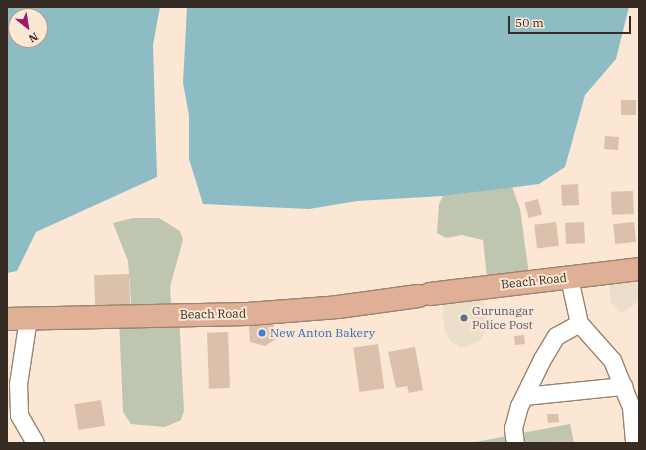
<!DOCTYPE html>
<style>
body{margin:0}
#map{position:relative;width:646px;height:450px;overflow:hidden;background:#fce6d4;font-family:"IBM Plex Serif",serif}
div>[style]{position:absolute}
.commercial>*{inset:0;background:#ebdfcb}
.green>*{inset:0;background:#bec6af}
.water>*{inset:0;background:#8dbcc5}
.building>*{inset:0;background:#dbc1ac;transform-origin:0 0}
.roads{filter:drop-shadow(1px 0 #9b836f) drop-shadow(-1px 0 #9b836f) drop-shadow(0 1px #9b836f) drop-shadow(0 -1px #9b836f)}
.minor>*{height:17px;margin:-8.5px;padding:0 8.5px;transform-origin:8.5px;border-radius:8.5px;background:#fff}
.major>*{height:22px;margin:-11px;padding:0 11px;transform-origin:11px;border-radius:11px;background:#dfaf96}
.dots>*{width:11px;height:11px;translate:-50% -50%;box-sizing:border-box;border:2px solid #fce6d4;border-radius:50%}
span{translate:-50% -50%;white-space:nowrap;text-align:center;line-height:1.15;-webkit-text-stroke:4px #fce6d4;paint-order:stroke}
.street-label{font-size:12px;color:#362c23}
.service-label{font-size:12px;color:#4e5e75}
.left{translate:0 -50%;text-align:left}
.shop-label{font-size:12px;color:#366cbe}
.frame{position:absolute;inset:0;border:8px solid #362c23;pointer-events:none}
.north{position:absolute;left:8px;top:8px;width:40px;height:40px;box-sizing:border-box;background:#fce6d4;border:1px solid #ad9c8d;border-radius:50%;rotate:150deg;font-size:11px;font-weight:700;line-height:16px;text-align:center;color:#362c23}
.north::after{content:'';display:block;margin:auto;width:14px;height:18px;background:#9d196a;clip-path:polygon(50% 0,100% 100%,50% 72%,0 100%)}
.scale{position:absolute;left:508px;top:16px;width:123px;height:18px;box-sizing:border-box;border:2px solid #362c23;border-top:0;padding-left:5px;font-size:12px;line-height:14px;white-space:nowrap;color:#362c23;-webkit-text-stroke:3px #fce6d4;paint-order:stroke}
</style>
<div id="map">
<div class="commercial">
<i style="clip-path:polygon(635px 270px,639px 301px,622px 313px,611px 303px,609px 280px)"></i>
<i style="clip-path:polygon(478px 290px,484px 299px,488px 328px,480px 341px,461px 348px,450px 341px,444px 329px,442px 293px)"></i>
</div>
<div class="green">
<i style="clip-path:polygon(512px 187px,520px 209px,530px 282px,488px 286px,483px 240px,462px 235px,446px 238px,437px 233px,439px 204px,443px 196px)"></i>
<i style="clip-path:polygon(133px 218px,159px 218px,180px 231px,183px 240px,170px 287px,171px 303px,179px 315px,184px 411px,181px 420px,165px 427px,131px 424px,123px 412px,119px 318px,132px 317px,128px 261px,113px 223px)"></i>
<i style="clip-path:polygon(570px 424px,574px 443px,470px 443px)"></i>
</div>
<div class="water">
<i style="clip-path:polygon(evenodd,7px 7px,160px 7px,153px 45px,157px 177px,36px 232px,17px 271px,7px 273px,7px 7px,16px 16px,40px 16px,40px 40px,16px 40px,16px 16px)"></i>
<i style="clip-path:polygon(187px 7px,629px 7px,616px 59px,585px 95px,565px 167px,539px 184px,443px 196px,357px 201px,309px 209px,203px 204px,189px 159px,189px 115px,183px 83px)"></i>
</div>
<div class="building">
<i style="left:621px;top:100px;width:15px;height:15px"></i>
<i style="left:605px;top:136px;width:14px;height:13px;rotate:4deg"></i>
<i style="left:578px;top:184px;width:21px;height:17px;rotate:87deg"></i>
<i style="left:633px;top:191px;width:23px;height:22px;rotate:88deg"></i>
<i style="left:538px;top:199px;width:16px;height:14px;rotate:75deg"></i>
<i style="left:556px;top:222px;width:24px;height:22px;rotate:83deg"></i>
<i style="left:584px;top:222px;width:21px;height:19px;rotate:87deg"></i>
<i style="left:634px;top:222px;width:20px;height:21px;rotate:84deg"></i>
<i style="left:129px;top:274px;width:33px;height:35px;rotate:88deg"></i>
<i style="clip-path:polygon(271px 311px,276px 339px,265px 346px,250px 342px,248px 314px)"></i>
<i style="left:228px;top:332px;width:56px;height:21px;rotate:88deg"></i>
<i style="left:524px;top:335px;width:9px;height:10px;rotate:84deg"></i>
<i style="left:378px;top:344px;width:45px;height:25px;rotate:82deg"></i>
<i style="clip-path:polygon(415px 347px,423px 390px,409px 393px,407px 386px,396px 388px,388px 352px)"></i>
<i style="left:101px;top:400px;width:26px;height:27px;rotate:81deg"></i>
<i style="clip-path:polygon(547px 414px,558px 414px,559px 422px,548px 423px)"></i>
<i style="clip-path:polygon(572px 439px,572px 443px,555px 443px,555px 441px)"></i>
</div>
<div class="roads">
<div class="minor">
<i style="left:569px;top:278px;width:46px;rotate:77.5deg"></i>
<i style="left:579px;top:323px;width:50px;rotate:48.3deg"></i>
<i style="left:612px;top:360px;width:51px;rotate:68deg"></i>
<i style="left:631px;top:407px;width:36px;rotate:85deg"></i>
<i style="left:28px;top:318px;width:67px;rotate:98.6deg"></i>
<i style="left:18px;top:384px;width:31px;rotate:88deg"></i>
<i style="left:19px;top:415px;width:32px;rotate:60deg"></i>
<i style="left:524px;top:396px;width:100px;rotate:-5.8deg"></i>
<i style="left:515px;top:443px;width:15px;rotate:-98deg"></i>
<i style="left:513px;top:428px;width:23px;rotate:-75deg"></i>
<i style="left:519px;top:406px;width:52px;rotate:-63.9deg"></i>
<i style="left:542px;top:359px;width:27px;rotate:-59deg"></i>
<i style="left:556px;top:336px;width:26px;rotate:-29deg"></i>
</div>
<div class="major">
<i style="left:430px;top:294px;width:210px;rotate:-6.8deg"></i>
<i style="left:7px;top:319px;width:241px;rotate:-1.2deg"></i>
<i style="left:248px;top:314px;width:90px;rotate:-4.4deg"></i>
<i style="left:338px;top:307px;width:81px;rotate:-7.8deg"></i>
</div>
</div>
<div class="dots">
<i style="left:464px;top:318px;background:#5c6f8a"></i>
<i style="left:262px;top:333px;background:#3f7fe0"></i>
</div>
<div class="street-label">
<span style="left:534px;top:281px;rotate:-6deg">Beach Road</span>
<span style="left:213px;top:314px;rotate:-1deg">Beach Road</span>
</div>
<div class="service-label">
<span class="left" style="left:472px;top:318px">Gurunagar<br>Police Post</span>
</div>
<div class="shop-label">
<span class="left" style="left:270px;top:333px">New Anton Bakery</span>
</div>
<div class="frame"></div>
<div class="north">N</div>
<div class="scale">50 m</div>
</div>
